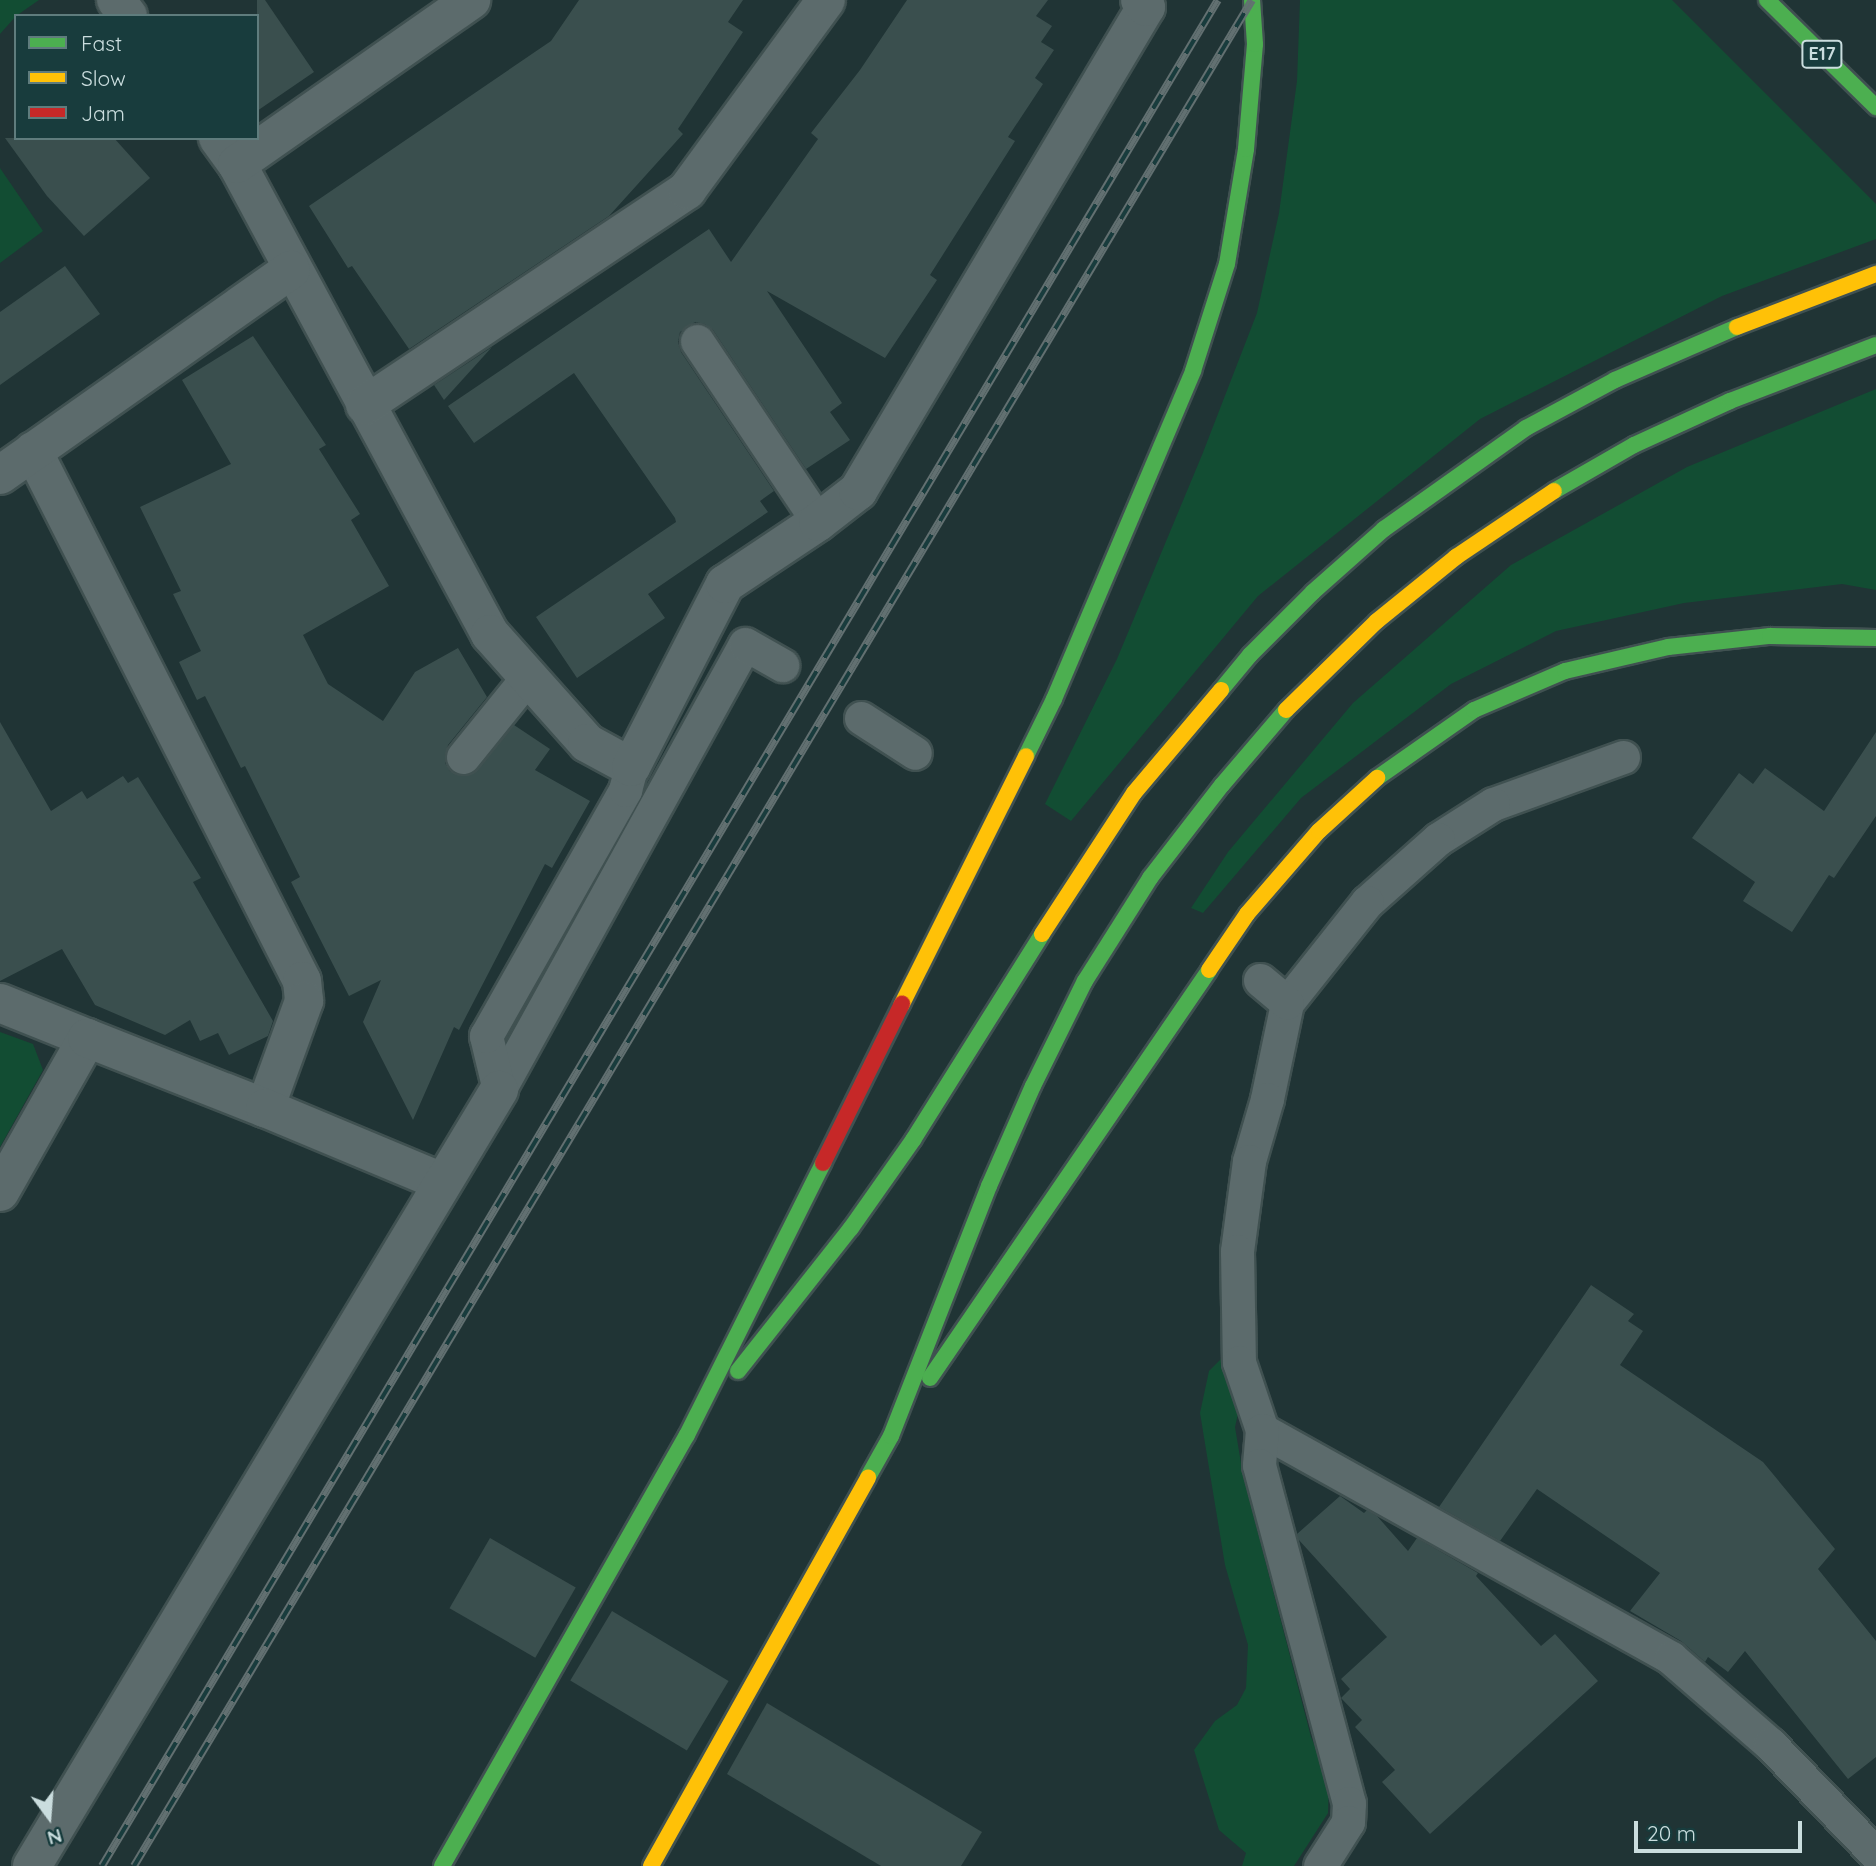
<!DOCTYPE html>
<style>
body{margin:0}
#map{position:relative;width:1876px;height:1866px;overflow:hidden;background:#203435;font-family:Quicksand,sans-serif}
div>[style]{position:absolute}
.green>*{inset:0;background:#124d33}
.building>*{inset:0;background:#3a4f4e;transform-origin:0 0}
.roads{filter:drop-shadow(2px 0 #405151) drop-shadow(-2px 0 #405151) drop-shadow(0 2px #405151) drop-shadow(0 -2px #405151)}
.lane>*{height:33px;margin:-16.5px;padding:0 16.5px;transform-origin:16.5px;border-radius:16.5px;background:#5c6b6c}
.street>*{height:38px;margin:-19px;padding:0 19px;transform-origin:19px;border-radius:19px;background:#5c6b6c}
.fast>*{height:16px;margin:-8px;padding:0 8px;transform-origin:8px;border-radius:8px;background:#4caf50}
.slow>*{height:16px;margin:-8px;padding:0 8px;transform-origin:8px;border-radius:8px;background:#ffc107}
.jam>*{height:16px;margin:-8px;padding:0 8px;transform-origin:8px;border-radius:8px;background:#c62828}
.rail>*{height:8px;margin-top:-4px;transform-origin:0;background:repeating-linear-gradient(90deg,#183c3d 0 16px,#627071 0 32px);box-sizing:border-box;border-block:2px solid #627071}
span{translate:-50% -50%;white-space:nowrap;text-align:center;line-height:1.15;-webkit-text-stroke:7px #183c3d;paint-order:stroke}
.shield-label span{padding:2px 5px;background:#183c3d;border:2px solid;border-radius:5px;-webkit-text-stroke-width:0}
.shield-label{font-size:18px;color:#caddde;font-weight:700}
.legend{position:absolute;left:14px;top:14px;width:245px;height:126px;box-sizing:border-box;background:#183c3d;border:2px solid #5f7c7d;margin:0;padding:9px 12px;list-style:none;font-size:21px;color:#caddde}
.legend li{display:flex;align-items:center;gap:14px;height:35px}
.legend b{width:35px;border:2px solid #5f7c7d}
.north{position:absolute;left:14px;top:1782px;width:70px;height:70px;-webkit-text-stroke:5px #183c3d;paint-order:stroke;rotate:164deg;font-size:19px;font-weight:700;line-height:28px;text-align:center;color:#caddde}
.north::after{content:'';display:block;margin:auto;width:24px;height:32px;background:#caddde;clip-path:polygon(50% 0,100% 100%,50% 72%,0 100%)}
.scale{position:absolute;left:1634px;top:1821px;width:168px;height:32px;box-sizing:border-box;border:4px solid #caddde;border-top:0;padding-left:9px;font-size:21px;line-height:24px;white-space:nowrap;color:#caddde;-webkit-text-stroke:5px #183c3d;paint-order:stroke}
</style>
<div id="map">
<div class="green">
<i style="clip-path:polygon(0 0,39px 0,16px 16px,0 34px)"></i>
<i style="clip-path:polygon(1300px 0,1672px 0,1876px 204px,1876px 239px,1722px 296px,1480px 419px,1258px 596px,1071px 821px,1045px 804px,1117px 659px,1202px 455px,1257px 313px,1279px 213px,1297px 81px)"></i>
<i style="clip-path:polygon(0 168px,43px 231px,0 263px)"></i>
<i style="clip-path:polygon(1876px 389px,1876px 590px,1842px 584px,1684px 603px,1556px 631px,1451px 684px,1301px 798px,1203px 913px,1191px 908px,1228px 852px,1353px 703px,1511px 565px,1687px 467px)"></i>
<i style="clip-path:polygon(0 1032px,33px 1044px,43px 1070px,0 1147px)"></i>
<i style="clip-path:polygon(1226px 1354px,1240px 1405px,1235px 1427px,1243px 1475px,1311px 1737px,1329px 1778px,1328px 1813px,1294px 1866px,1242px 1866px,1246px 1853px,1219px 1830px,1194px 1750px,1215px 1721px,1237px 1705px,1246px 1688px,1248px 1645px,1225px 1565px,1200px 1413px,1209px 1371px)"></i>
</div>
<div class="building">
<i style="clip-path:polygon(257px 0,265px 0,314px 72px,257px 111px)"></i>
<i style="clip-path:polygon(579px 0,743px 0,728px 22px,743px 32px,678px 129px,683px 134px,609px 216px,409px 349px,352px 266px,348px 268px,309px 206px,551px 41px)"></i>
<i style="clip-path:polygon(907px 0,1048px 0,1036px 16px,1052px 26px,1041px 42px,1054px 50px,1035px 78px,1043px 84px,1008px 137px,1015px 141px,930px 275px,937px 280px,885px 358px,767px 291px,842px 403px,830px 412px,850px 440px,806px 469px,713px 330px,705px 324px,695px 322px,680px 332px,678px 342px,681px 352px,774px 491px,760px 501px,768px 512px,648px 594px,665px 618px,577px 678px,536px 617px,676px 522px,675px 518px,574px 373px,474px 443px,448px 406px,709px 229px,731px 262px,818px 139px,811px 133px,860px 70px)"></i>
<i style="clip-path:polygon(5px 138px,114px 138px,150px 178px,84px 236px,47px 196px)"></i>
<i style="clip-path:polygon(65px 266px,100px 314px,0 385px,0 312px)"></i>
<i style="clip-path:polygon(253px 336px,326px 445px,319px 449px,360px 514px,351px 520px,389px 586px,303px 635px,328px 684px,383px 721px,415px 672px,458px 648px,487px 697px,448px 745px,445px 763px,450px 771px,461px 776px,477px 770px,514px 725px,550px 749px,535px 770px,590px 801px,552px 868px,545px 864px,459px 1030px,454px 1027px,413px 1120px,363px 1022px,381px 980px,349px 996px,291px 882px,300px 877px,245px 766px,241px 768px,205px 696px,197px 700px,179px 662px,201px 651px,173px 594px,181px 591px,140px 507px,231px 464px,182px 380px)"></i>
<i style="clip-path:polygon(492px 347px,444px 400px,434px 385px)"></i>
<i style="clip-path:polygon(0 722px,51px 811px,82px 791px,87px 799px,123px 776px,128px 783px,138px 777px,201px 878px,193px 882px,273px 1021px,268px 1036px,229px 1055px,218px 1033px,200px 1041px,190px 1020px,165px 1035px,95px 1005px,62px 949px,0 981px)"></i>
<i style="clip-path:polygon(1876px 732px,1876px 816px,1834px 878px,1829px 875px,1792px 932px,1743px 901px,1755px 882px,1692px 838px,1739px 773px,1753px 784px,1765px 768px,1824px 811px)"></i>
<i style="clip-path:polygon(1591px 1285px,1634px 1314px,1628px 1321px,1643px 1331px,1620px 1365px,1763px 1462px,1835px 1549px,1818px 1569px,1876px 1641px,1876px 1757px,1848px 1779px,1745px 1651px,1728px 1672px,1708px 1657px,1705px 1662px,1681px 1641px,1630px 1611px,1660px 1573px,1537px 1489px,1500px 1541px,1439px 1507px)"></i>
<i style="clip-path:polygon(1340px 1496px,1364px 1513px,1367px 1510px,1377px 1516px,1408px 1551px,1417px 1538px,1478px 1573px,1476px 1576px,1541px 1646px,1555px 1634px,1598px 1681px,1430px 1834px,1382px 1782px,1395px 1770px,1355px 1727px,1362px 1720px,1341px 1698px,1350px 1689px,1341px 1679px,1387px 1637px,1298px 1539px,1297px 1534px)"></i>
<i style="left:490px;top:1538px;width:99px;height:81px;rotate:30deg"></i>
<i style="left:612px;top:1611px;width:136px;height:81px;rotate:31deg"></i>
<i style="clip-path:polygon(767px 1703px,982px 1832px,961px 1866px,881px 1866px,727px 1774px)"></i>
</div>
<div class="roads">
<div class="lane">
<i style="left:697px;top:341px;width:218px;rotate:56.2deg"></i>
<i style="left:861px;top:718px;width:64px;rotate:32.9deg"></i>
<i style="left:463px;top:757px;width:102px;rotate:-51deg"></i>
<i style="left:1623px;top:757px;width:138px;rotate:160.1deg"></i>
<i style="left:1493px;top:804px;width:65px;rotate:147.5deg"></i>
<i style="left:1438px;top:839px;width:95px;rotate:138.4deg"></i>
<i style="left:1367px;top:902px;width:129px;rotate:128.4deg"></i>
<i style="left:1287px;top:1003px;width:98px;rotate:101.8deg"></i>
<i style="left:1267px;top:1099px;width:65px;rotate:106.2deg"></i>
<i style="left:1249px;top:1161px;width:91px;rotate:97.6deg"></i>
<i style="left:1237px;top:1251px;width:111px;rotate:89deg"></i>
<i style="left:1239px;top:1362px;width:72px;rotate:71.3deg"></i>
<i style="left:1262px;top:1430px;width:468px;rotate:29.1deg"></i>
<i style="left:1671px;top:1658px;width:131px;rotate:41deg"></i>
<i style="left:1770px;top:1744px;width:153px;rotate:46.1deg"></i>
<i style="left:1260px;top:980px;width:35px;rotate:40deg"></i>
<i style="left:499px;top:1090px;width:509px;rotate:-61.12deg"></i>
<i style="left:745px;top:644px;width:43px;rotate:29.6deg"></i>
<i style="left:499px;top:1090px;width:56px;rotate:-103.5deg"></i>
<i style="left:486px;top:1036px;width:283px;rotate:-60.5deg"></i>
<i style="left:625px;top:790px;width:24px;rotate:-75deg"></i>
<i style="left:1262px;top:1430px;width:35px;rotate:95deg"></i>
<i style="left:1259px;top:1465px;width:350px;rotate:75.1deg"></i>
<i style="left:1349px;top:1803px;width:19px;rotate:93deg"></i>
<i style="left:1348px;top:1822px;width:52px;rotate:122.5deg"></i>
</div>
<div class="street">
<i style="left:116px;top:0;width:20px;rotate:53deg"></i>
<i style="left:218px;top:138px;width:32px;rotate:54deg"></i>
<i style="left:237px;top:164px;width:534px;rotate:61.71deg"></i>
<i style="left:490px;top:634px;width:146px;rotate:48.3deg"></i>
<i style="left:587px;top:743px;width:50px;rotate:28.6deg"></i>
<i style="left:631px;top:767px;width:206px;rotate:-62.8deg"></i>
<i style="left:725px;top:584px;width:112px;rotate:-33.7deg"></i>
<i style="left:818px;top:522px;width:51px;rotate:-37.8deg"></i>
<i style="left:858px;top:491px;width:563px;rotate:-59.25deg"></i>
<i style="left:1146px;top:7px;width:9px;rotate:-131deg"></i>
<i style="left:237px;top:164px;width:286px;rotate:-35deg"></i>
<i style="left:365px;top:405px;width:387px;rotate:-33.7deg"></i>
<i style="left:687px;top:190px;width:235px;rotate:-53.8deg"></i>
<i style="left:33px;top:451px;width:594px;rotate:63.09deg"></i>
<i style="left:302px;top:981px;width:20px;rotate:84deg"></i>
<i style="left:304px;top:1001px;width:114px;rotate:110deg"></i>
<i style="left:0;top:475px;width:356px;rotate:-35.2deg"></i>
<i style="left:0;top:1003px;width:94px;rotate:21.9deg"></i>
<i style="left:0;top:1192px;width:177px;rotate:-60.5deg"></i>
<i style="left:87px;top:1038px;width:191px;rotate:21.5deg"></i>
<i style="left:265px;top:1108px;width:192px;rotate:22.7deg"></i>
<i style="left:32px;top:1866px;width:906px;rotate:-58.96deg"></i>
</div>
<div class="fast">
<i style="left:1767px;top:0;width:153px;rotate:44.5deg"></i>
<i style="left:1554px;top:491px;width:92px;rotate:-29.9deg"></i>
<i style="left:1634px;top:445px;width:106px;rotate:-24.6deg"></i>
<i style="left:1730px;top:401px;width:156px;rotate:-21deg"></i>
<i style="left:1221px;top:690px;width:45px;rotate:-50.4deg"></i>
<i style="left:1250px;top:655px;width:89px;rotate:-45deg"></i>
<i style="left:1313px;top:592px;width:95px;rotate:-41.6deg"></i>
<i style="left:1384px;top:529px;width:174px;rotate:-35.4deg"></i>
<i style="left:1526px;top:428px;width:101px;rotate:-28.3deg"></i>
<i style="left:1615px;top:380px;width:133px;rotate:-23.5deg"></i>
<i style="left:1026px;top:756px;width:64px;rotate:-63.8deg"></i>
<i style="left:1054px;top:699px;width:356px;rotate:-67deg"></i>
<i style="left:1193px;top:371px;width:112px;rotate:-72.4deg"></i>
<i style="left:1227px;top:264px;width:117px;rotate:-80.6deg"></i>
<i style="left:1246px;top:149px;width:105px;rotate:-85.1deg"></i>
<i style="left:1255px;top:44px;width:44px;rotate:-93.9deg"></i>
<i style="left:1377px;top:778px;width:118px;rotate:-35deg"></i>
<i style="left:1474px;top:710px;width:99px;rotate:-23.2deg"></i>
<i style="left:1565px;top:671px;width:106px;rotate:-13.1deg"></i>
<i style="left:1668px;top:647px;width:103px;rotate:-6.2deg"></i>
<i style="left:1770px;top:636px;width:106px;rotate:1.1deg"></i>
<i style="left:738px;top:1371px;width:182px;rotate:-51.7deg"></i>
<i style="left:851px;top:1228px;width:108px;rotate:-54.8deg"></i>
<i style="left:913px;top:1140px;width:243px;rotate:-57.9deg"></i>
<i style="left:930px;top:1378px;width:494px;rotate:-55.6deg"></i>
<i style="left:868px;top:1477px;width:47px;rotate:-60.7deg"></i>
<i style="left:891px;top:1436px;width:269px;rotate:-68.6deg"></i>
<i style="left:989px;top:1186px;width:109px;rotate:-66.3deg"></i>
<i style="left:1033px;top:1086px;width:117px;rotate:-63.7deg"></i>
<i style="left:1085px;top:981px;width:122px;rotate:-57.7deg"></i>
<i style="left:1150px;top:878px;width:118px;rotate:-52.3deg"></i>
<i style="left:1222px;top:785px;width:99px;rotate:-49.5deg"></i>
<i style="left:442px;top:1866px;width:496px;rotate:-60.4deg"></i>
<i style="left:687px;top:1435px;width:304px;rotate:-63.4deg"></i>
</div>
<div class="slow">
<i style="left:1737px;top:327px;width:149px;rotate:-20.9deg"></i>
<i style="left:1286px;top:710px;width:127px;rotate:-44.4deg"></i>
<i style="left:1377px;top:621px;width:102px;rotate:-39deg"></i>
<i style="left:1456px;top:557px;width:118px;rotate:-34deg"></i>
<i style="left:1042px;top:934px;width:168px;rotate:-56.9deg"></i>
<i style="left:1134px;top:793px;width:135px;rotate:-49.8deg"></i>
<i style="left:1209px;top:970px;width:68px;rotate:-55.8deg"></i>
<i style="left:1247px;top:914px;width:110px;rotate:-49.1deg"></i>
<i style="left:1319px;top:831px;width:79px;rotate:-42.4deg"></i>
<i style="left:902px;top:1004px;width:277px;rotate:-63.4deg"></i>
<i style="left:651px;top:1866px;width:445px;rotate:-60.8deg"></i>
</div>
<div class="jam">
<i style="left:823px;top:1163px;width:178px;rotate:-63.6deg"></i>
</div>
</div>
<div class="rail">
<i style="left:102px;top:1866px;width:2174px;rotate:-59.12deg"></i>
<i style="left:134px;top:1866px;width:2175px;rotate:-59.07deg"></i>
</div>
<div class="shield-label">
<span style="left:1822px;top:54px">E17</span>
</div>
<ul class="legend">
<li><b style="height:9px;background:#4caf50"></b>Fast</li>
<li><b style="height:9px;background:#ffc107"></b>Slow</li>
<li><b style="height:9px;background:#c62828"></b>Jam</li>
</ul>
<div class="north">N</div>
<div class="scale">20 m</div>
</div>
